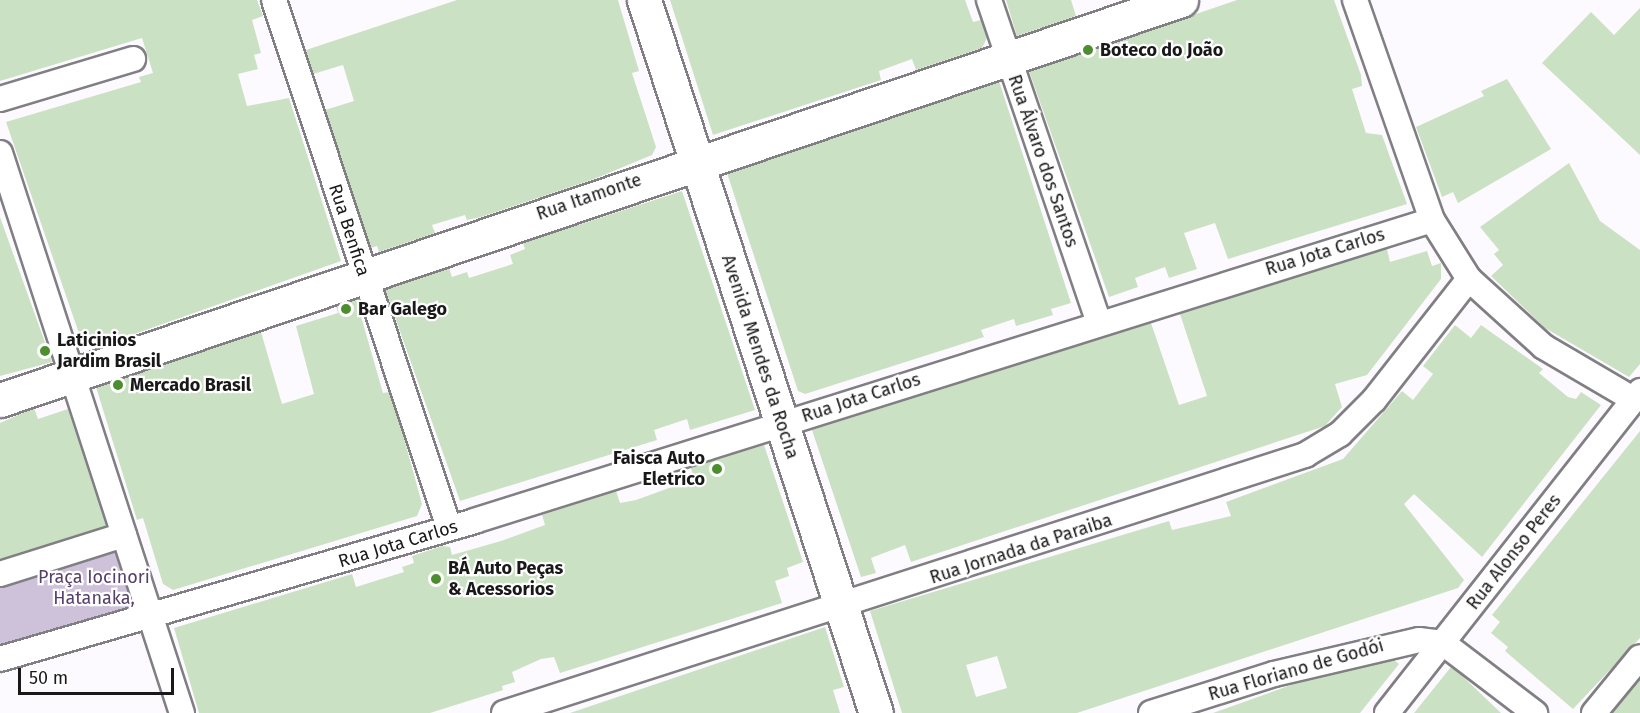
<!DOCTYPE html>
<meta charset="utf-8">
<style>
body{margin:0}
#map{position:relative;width:1640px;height:713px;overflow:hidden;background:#fcfaff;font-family:"Fira Sans",sans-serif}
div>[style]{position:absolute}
.green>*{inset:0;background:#cdc2da}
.building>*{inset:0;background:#cbe1c3}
.roads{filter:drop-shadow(2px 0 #817f84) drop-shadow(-2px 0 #817f84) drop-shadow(0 2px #817f84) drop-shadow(0 -2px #817f84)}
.street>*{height:24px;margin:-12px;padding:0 12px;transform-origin:12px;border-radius:12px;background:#fff}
.secondary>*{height:33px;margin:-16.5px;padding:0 16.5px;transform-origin:16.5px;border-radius:16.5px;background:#fff}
.dots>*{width:16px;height:16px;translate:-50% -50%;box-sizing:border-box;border:3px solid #fff;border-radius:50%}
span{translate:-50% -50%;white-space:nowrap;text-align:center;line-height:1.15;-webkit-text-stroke:4.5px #fff;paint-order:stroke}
.poi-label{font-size:18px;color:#19191a;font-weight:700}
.left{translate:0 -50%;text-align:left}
.right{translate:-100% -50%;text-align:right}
.street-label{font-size:18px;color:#19191a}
.park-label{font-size:18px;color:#563f6b}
.scale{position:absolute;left:18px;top:668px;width:156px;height:27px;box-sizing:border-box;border:3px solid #19191a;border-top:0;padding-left:8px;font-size:18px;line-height:21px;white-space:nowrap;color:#19191a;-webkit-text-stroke:4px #fff;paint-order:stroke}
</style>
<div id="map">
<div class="green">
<i style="clip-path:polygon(116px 549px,135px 608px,0 646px,0 585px)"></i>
</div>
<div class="building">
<i style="clip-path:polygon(0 0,257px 0,263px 16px,252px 20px,261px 53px,254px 55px,258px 69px,238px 74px,247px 106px,289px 98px,341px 261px,106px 344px,104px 335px,82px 342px,6px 122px,141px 82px,139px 77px,153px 73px,142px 38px,0 81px)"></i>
<i style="clip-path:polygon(457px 0,618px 0,639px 71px,632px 73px,656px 147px,652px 155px,594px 179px,481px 217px,467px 220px,465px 215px,432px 225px,435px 233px,379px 252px,377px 246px,371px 248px,325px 110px,354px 101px,343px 65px,313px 74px,306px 50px)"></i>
<i style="clip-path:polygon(670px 0,965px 0,973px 22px,981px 20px,987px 38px,982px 48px,916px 70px,912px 59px,879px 71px,881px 80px,713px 135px)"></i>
<i style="clip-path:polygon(1006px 0,1071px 0,1076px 16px,1017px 36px)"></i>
<i style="clip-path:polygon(1237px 0,1334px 0,1361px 75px,1362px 86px,1352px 89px,1366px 133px,1382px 135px,1407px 204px,1228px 259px,1215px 223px,1184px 233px,1197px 269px,1169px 278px,1165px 267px,1135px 278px,1138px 287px,1109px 297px,1029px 71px)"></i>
<i style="clip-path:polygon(1640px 8px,1640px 155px,1542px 63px,1591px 12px,1614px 35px)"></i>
<i style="clip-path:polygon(1507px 79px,1551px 149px,1458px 203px,1453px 192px,1442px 197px,1416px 127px,1484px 96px,1481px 91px)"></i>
<i style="clip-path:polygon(999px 81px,1071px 303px,1051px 309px,1053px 315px,1016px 326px,1014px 319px,981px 330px,984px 337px,805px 394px,798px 391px,727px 173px)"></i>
<i style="clip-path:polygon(1569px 163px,1600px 221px,1640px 250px,1640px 364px,1629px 377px,1545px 328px,1491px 276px,1503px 265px,1494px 254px,1499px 250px,1480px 227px)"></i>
<i style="clip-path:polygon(682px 191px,755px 410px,690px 430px,687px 419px,654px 430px,657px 440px,460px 501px,385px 289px,449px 268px,452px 277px,467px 272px,469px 278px,513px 264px,510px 255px,525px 249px,523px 243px)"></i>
<i style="clip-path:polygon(0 217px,52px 362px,0 376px)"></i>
<i style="clip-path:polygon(1387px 249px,1390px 262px,1427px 251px,1432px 266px,1441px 263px,1441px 279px,1367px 375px,1335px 384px,1342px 407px,1325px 426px,911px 562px,905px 545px,871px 558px,876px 573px,861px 577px,812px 430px,1151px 323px,1179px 405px,1207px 396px,1180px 314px)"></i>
<i style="clip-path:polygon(356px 299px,383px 393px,389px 392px,402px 431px,422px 504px,417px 516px,173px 590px,163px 584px,143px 518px,137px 520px,96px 387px,261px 332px,282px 404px,314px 394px,296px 326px,338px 313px,336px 306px)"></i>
<i style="clip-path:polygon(evenodd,1455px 325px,1471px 338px,1481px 325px,1543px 369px,1539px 373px,1568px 397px,1576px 399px,1581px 392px,1601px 405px,1482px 557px,1414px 494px,1404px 504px,1464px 580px,1458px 588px,1077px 713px,902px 713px,870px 611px,1169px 521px,1172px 530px,1231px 516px,1226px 502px,1343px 459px,1402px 391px,1413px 400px,1433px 374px,1423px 366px,1455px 325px,997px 656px,1007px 688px,976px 697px,966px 665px,997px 656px)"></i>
<i style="clip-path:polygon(34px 408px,38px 419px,68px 409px,106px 526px,0 559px,0 423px)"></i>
<i style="clip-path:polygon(1640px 431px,1640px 638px,1573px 709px,1505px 651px,1508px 647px,1491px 633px,1500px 622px,1492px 615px)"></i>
<i style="clip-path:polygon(764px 445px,803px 562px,787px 568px,789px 576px,775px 581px,782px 603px,560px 673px,554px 657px,541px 659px,512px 672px,515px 682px,502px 686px,503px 690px,430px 713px,199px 713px,174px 628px,352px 574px,356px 587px,404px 572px,402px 567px,414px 563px,412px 556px,442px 546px,450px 547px,452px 555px,501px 541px,545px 525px,542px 515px,616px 491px,620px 503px,636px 500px,694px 479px,691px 468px)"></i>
<i style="clip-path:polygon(825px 627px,844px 687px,833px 690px,840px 713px,570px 713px)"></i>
<i style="clip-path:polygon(1394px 660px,1399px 664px,1360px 713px,1213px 713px,1294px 684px)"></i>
<i style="clip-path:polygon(1451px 667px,1458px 672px,1501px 713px,1414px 713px)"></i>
<i style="clip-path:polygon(1640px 679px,1640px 713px,1612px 713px)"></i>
</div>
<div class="roads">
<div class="street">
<i style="left:274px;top:0;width:556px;rotate:71.66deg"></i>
<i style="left:989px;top:0;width:341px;rotate:71.2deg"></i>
<i style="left:1355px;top:0;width:233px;rotate:70.7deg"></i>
<i style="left:1432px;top:220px;width:70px;rotate:57.9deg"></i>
<i style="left:1469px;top:279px;width:101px;rotate:42.2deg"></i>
<i style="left:1544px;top:347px;width:103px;rotate:30.3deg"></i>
<i style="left:0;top:99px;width:139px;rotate:-16.7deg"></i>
<i style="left:0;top:153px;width:589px;rotate:72deg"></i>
<i style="left:0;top:574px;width:130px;rotate:-17.5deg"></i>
<i style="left:0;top:659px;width:494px;rotate:-16.2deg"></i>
<i style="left:474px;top:521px;width:1004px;rotate:-17.44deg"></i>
<i style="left:504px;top:713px;width:842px;rotate:-17.85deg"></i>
<i style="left:1305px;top:455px;width:41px;rotate:-31deg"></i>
<i style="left:1340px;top:434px;width:48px;rotate:-45deg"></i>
<i style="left:1374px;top:400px;width:154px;rotate:-51.9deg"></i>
<i style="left:1151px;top:713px;width:129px;rotate:-17.6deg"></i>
<i style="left:1274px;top:674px;width:149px;rotate:-13.2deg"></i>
<i style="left:1419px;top:640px;width:24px;rotate:7deg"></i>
<i style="left:1443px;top:643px;width:116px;rotate:37.3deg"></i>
<i style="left:1387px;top:713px;width:410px;rotate:-51.8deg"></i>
<i style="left:1594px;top:713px;width:72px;rotate:-50.6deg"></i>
</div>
<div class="secondary">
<i style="left:644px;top:0;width:750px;rotate:71.98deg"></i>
<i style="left:0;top:400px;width:1247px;rotate:-18.71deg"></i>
</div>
</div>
<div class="dots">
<i style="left:1088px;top:50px;background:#4c8d2f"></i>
<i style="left:346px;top:309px;background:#4c8d2f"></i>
<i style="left:45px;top:351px;background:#4c8d2f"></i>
<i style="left:118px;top:385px;background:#4c8d2f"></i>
<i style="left:717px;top:469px;background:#4c8d2f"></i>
<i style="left:436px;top:579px;background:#4c8d2f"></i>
</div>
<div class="poi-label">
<span class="left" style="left:1100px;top:50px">Boteco do João</span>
<span class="left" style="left:358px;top:309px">Bar Galego</span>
<span class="left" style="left:57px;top:351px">Laticinios<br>Jardim Brasil</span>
<span class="left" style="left:130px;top:385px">Mercado Brasil</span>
<span class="right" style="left:705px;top:469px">Faisca Auto<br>Eletrico</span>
<span class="left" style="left:448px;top:579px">BÁ Auto Peças<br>&amp; Acessorios</span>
</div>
<div class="street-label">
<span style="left:1043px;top:161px;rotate:71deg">Rua Álvaro dos Santos</span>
<span style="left:589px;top:197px;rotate:-19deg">Rua Itamonte</span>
<span style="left:349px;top:230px;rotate:72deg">Rua Benfica</span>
<span style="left:1325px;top:252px;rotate:-17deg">Rua Jota Carlos</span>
<span style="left:760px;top:357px;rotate:72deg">Avenida Mendes da Rocha</span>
<span style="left:861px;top:398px;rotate:-18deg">Rua Jota Carlos</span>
<span style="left:398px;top:544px;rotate:-17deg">Rua Jota Carlos</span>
<span style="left:1021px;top:549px;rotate:-18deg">Rua Jornada da Paraiba</span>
<span style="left:1514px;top:552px;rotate:-52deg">Rua Alonso Peres</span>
<span style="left:1296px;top:670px;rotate:-16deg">Rua Floriano de Godói</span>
</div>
<div class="park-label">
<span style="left:94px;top:588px">Praça Iocinori<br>Hatanaka,</span>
</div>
<div class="scale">50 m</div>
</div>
